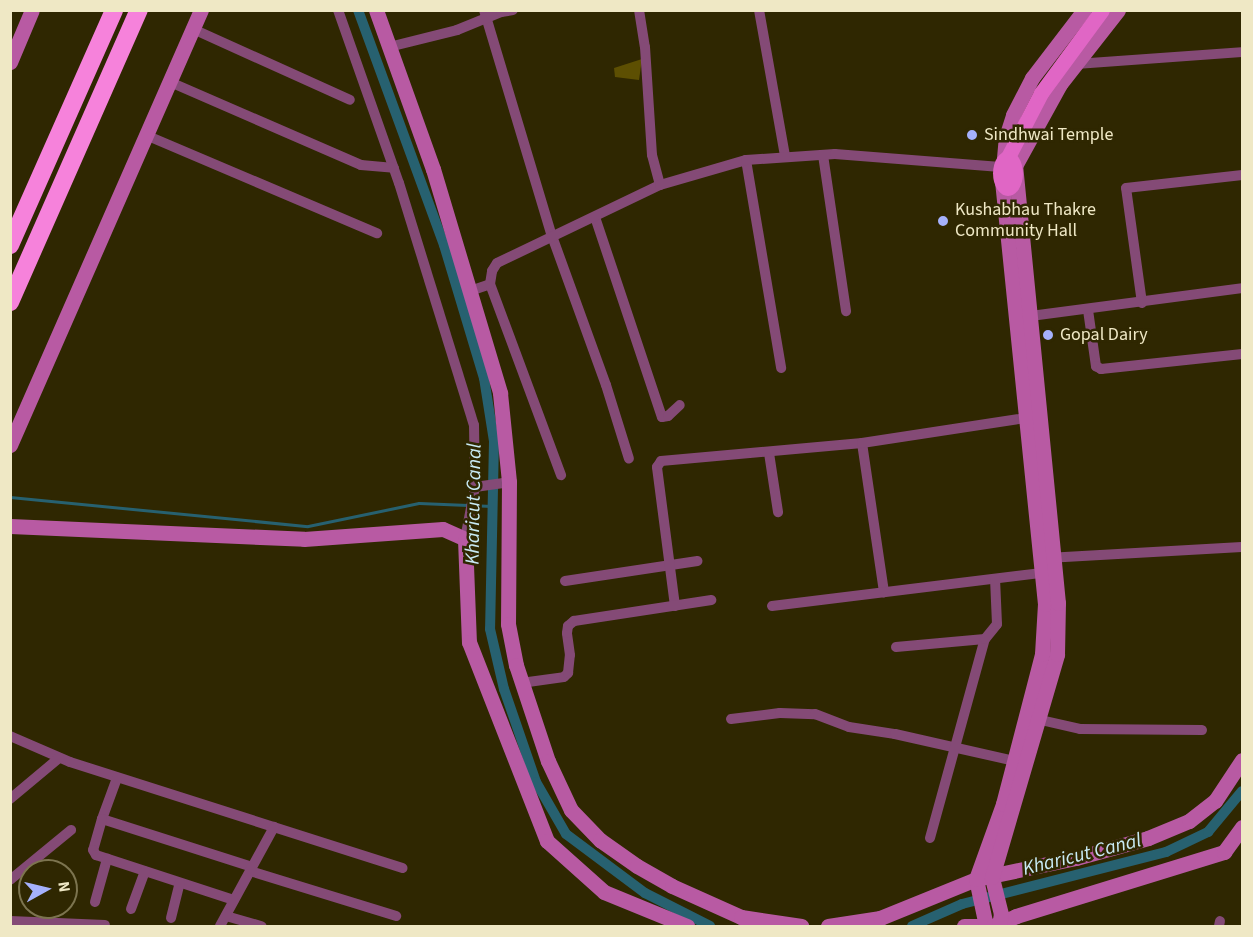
<!DOCTYPE html>
<style>
body{margin:0}
#map{position:relative;width:1253px;height:937px;overflow:hidden;background:#2f2701;font-family:"Source Sans 3",sans-serif}
div>[style]{position:absolute}
.green>*{inset:0;background:#5d4f02}
.stream>*{height:3px;margin:-1.5px;padding:0 1.5px;transform-origin:1.5px;border-radius:1.5px;background:#276170}
.canal>*{height:10px;margin:-5px;padding:0 5px;transform-origin:5px;border-radius:5px;background:#276170}
.street>*{height:10px;margin:-5px;padding:0 5px;transform-origin:5px;border-radius:5px;background:#844a76}
.secondary>*{height:15px;margin:-7.5px;padding:0 7.5px;transform-origin:7.5px;border-radius:7.5px;background:#b85aa3}
.primary>*{height:15px;margin:-7.5px;padding:0 7.5px;transform-origin:7.5px;border-radius:7.5px;background:#e066c5}
.primary>.ring{margin:-7.5px;padding:0;box-sizing:content-box;background:none;border:15px solid #e066c5;border-radius:50%}
.highway>*{height:18px;margin:-9px;padding:0 9px;transform-origin:9px;border-radius:9px;background:#f682db}
.dots>*{width:16px;height:16px;translate:-50% -50%;box-sizing:border-box;border:3px solid #2f2701;border-radius:50%}
span{translate:-50% -50%;white-space:nowrap;text-align:center;line-height:1.15;-webkit-text-stroke:5px #2f2701;paint-order:stroke}
.poi-label{font-size:18px;color:#efe8c5}
.left{translate:0 -50%;text-align:left}
.water-label{font-size:20px;color:#c9ebf5;font-style:italic}
.frame{position:absolute;inset:0;border:12px solid #efe8c5;pointer-events:none}
.north{position:absolute;left:18px;top:859px;width:60px;height:60px;box-sizing:border-box;background:#2f2701;border:2px solid #7c744f;border-radius:50%;rotate:82deg;font-size:16px;font-weight:700;line-height:24px;text-align:center;color:#efe8c5}
.north::after{content:'';display:block;margin:auto;width:21px;height:27px;background:#a5b1fc;clip-path:polygon(50% 0,100% 100%,50% 72%,0 100%)}
</style>
<div id="map">
<div class="green">
<i style="clip-path:polygon(642px 59px,639px 80px,615px 77px,614px 68px)"></i>
</div>
<div class="stream">
<i style="left:10px;top:497px;width:299px;rotate:5.6deg"></i>
<i style="left:308px;top:526px;width:113px;rotate:-11.7deg"></i>
<i style="left:419px;top:503px;width:73px;rotate:2.4deg"></i>
</div>
<div class="canal">
<i style="left:358px;top:10px;width:250px;rotate:69.9deg"></i>
<i style="left:444px;top:245px;width:139px;rotate:73.3deg"></i>
<i style="left:484px;top:378px;width:64px;rotate:81deg"></i>
<i style="left:494px;top:441px;width:188px;rotate:91.2deg"></i>
<i style="left:490px;top:629px;width:62px;rotate:76.9deg"></i>
<i style="left:504px;top:689px;width:98px;rotate:71deg"></i>
<i style="left:536px;top:782px;width:60px;rotate:60deg"></i>
<i style="left:566px;top:834px;width:99px;rotate:36.8deg"></i>
<i style="left:645px;top:893px;width:73px;rotate:26.9deg"></i>
<i style="left:912px;top:926px;width:55px;rotate:-23.7deg"></i>
<i style="left:962px;top:904px;width:211px;rotate:-14.3deg"></i>
<i style="left:1166px;top:852px;width:47px;rotate:-25.5deg"></i>
<i style="left:1208px;top:832px;width:53px;rotate:-50.3deg"></i>
</div>
<div class="street">
<i style="left:338px;top:10px;width:183px;rotate:70.6deg"></i>
<i style="left:399px;top:183px;width:253px;rotate:72.8deg"></i>
<i style="left:474px;top:425px;width:62px;rotate:89.1deg"></i>
<i style="left:475px;top:487px;width:53px;rotate:100.9deg"></i>
<i style="left:484px;top:10px;width:236px;rotate:73.3deg"></i>
<i style="left:552px;top:236px;width:158px;rotate:70.1deg"></i>
<i style="left:606px;top:385px;width:77px;rotate:72.7deg"></i>
<i style="left:639px;top:10px;width:37px;rotate:81deg"></i>
<i style="left:645px;top:47px;width:108px;rotate:86.3deg"></i>
<i style="left:652px;top:155px;width:31px;rotate:75deg"></i>
<i style="left:759px;top:10px;width:148px;rotate:79.9deg"></i>
<i style="left:193px;top:29px;width:172px;rotate:24.3deg"></i>
<i style="left:389px;top:47px;width:70px;rotate:-14deg"></i>
<i style="left:457px;top:30px;width:48px;rotate:-22.2deg"></i>
<i style="left:501px;top:12px;width:12px;rotate:-9deg"></i>
<i style="left:1076px;top:64px;width:166px;rotate:-4.1deg"></i>
<i style="left:170px;top:82px;width:208px;rotate:23.5deg"></i>
<i style="left:361px;top:165px;width:33px;rotate:5deg"></i>
<i style="left:148px;top:136px;width:249px;rotate:23deg"></i>
<i style="left:823px;top:155px;width:158px;rotate:81.6deg"></i>
<i style="left:746px;top:160px;width:211px;rotate:80.4deg"></i>
<i style="left:595px;top:217px;width:211px;rotate:71.5deg"></i>
<i style="left:662px;top:417px;width:6px;rotate:-9deg"></i>
<i style="left:668px;top:416px;width:16px;rotate:-43deg"></i>
<i style="left:490px;top:284px;width:204px;rotate:69.6deg"></i>
<i style="left:470px;top:291px;width:21px;rotate:-19deg"></i>
<i style="left:490px;top:284px;width:13px;rotate:-81deg"></i>
<i style="left:492px;top:271px;width:9px;rotate:-58deg"></i>
<i style="left:497px;top:263px;width:181px;rotate:-25.6deg"></i>
<i style="left:660px;top:185px;width:90px;rotate:-16.2deg"></i>
<i style="left:746px;top:160px;width:89px;rotate:-3.9deg"></i>
<i style="left:835px;top:154px;width:166px;rotate:4.5deg"></i>
<i style="left:1142px;top:303px;width:116px;rotate:-97.9deg"></i>
<i style="left:1126px;top:188px;width:117px;rotate:-6.4deg"></i>
<i style="left:1088px;top:310px;width:57px;rotate:81.9deg"></i>
<i style="left:1096px;top:366px;width:6px;rotate:31deg"></i>
<i style="left:1101px;top:369px;width:142px;rotate:-6.1deg"></i>
<i style="left:1023px;top:317px;width:221px;rotate:-7.5deg"></i>
<i style="left:862px;top:443px;width:151px;rotate:81.6deg"></i>
<i style="left:769px;top:453px;width:60px;rotate:81.3deg"></i>
<i style="left:475px;top:487px;width:34px;rotate:-8deg"></i>
<i style="left:1047px;top:558px;width:195px;rotate:-3.2deg"></i>
<i style="left:565px;top:581px;width:134px;rotate:-8.6deg"></i>
<i style="left:675px;top:606px;width:140px;rotate:-97.4deg"></i>
<i style="left:657px;top:467px;width:7px;rotate:-56deg"></i>
<i style="left:661px;top:461px;width:202px;rotate:-5.1deg"></i>
<i style="left:862px;top:443px;width:171px;rotate:-8.7deg"></i>
<i style="left:772px;top:606px;width:272px;rotate:-7deg"></i>
<i style="left:896px;top:647px;width:89px;rotate:-5.1deg"></i>
<i style="left:521px;top:683px;width:43px;rotate:-7.9deg"></i>
<i style="left:564px;top:677px;width:6px;rotate:-45deg"></i>
<i style="left:568px;top:673px;width:18px;rotate:-84deg"></i>
<i style="left:570px;top:655px;width:22px;rotate:-98deg"></i>
<i style="left:567px;top:633px;width:7px;rotate:-82deg"></i>
<i style="left:568px;top:626px;width:8px;rotate:-40deg"></i>
<i style="left:574px;top:621px;width:139px;rotate:-8.7deg"></i>
<i style="left:1032px;top:718px;width:49px;rotate:12.9deg"></i>
<i style="left:1080px;top:729px;width:122px;rotate:0.5deg"></i>
<i style="left:731px;top:719px;width:49px;rotate:-7deg"></i>
<i style="left:780px;top:713px;width:35px;rotate:2deg"></i>
<i style="left:815px;top:714px;width:36px;rotate:21deg"></i>
<i style="left:849px;top:727px;width:47px;rotate:8.7deg"></i>
<i style="left:895px;top:734px;width:123px;rotate:12.7deg"></i>
<i style="left:10px;top:736px;width:65px;rotate:23.4deg"></i>
<i style="left:70px;top:762px;width:349px;rotate:17.7deg"></i>
<i style="left:117px;top:778px;width:44px;rotate:110.1deg"></i>
<i style="left:102px;top:819px;width:157px;rotate:17.7deg"></i>
<i style="left:10px;top:799px;width:64px;rotate:-39.9deg"></i>
<i style="left:102px;top:819px;width:32px;rotate:106deg"></i>
<i style="left:93px;top:850px;width:6px;rotate:59deg"></i>
<i style="left:96px;top:855px;width:145px;rotate:18.1deg"></i>
<i style="left:930px;top:838px;width:206px;rotate:-74.6deg"></i>
<i style="left:985px;top:639px;width:19px;rotate:-51deg"></i>
<i style="left:997px;top:624px;width:45px;rotate:-92.5deg"></i>
<i style="left:250px;top:871px;width:153px;rotate:17.1deg"></i>
<i style="left:10px;top:880px;width:79px;rotate:-39.3deg"></i>
<i style="left:95px;top:902px;width:45px;rotate:-74.4deg"></i>
<i style="left:131px;top:909px;width:40px;rotate:-69.8deg"></i>
<i style="left:226px;top:916px;width:37px;rotate:16deg"></i>
<i style="left:171px;top:918px;width:36px;rotate:-76deg"></i>
<i style="left:10px;top:921px;width:95px;rotate:2.4deg"></i>
<i style="left:220px;top:926px;width:113px;rotate:-61.4deg"></i>
<i style="left:1219px;top:926px;width:5px;rotate:-79deg"></i>
</div>
<div class="secondary">
<i style="left:376px;top:10px;width:169px;rotate:70.3deg"></i>
<i style="left:433px;top:169px;width:234px;rotate:73.3deg"></i>
<i style="left:500px;top:393px;width:89px;rotate:84.2deg"></i>
<i style="left:509px;top:482px;width:142px;rotate:90.4deg"></i>
<i style="left:508px;top:624px;width:42px;rotate:79deg"></i>
<i style="left:516px;top:665px;width:101px;rotate:71.6deg"></i>
<i style="left:548px;top:761px;width:54px;rotate:64.9deg"></i>
<i style="left:571px;top:810px;width:42px;rotate:46deg"></i>
<i style="left:600px;top:840px;width:45px;rotate:35.1deg"></i>
<i style="left:637px;top:866px;width:40px;rotate:29.7deg"></i>
<i style="left:672px;top:886px;width:76px;rotate:24.2deg"></i>
<i style="left:741px;top:917px;width:61px;rotate:8.5deg"></i>
<i style="left:10px;top:62px;width:56px;rotate:-67.1deg"></i>
<i style="left:1004px;top:158px;width:21px;rotate:-85deg"></i>
<i style="left:1006px;top:137px;width:23px;rotate:-72deg"></i>
<i style="left:1013px;top:115px;width:42px;rotate:-62.8deg"></i>
<i style="left:1032px;top:78px;width:86px;rotate:-52.6deg"></i>
<i style="left:10px;top:445px;width:475px;rotate:-66.3deg"></i>
<i style="left:10px;top:526px;width:294px;rotate:2.5deg"></i>
<i style="left:304px;top:539px;width:139px;rotate:-4.1deg"></i>
<i style="left:443px;top:529px;width:24px;rotate:24deg"></i>
<i style="left:465px;top:539px;width:103px;rotate:87.8deg"></i>
<i style="left:469px;top:642px;width:214px;rotate:68.6deg"></i>
<i style="left:547px;top:841px;width:76px;rotate:41.8deg"></i>
<i style="left:604px;top:892px;width:90px;rotate:22.3deg"></i>
<i style="left:828px;top:926px;width:53px;rotate:-8.7deg"></i>
<i style="left:880px;top:918px;width:104px;rotate:-22.1deg"></i>
<i style="left:976px;top:879px;width:102px;rotate:-11.9deg"></i>
<i style="left:1076px;top:858px;width:75px;rotate:-15.5deg"></i>
<i style="left:1148px;top:838px;width:44px;rotate:-22.5deg"></i>
<i style="left:1189px;top:821px;width:33px;rotate:-38deg"></i>
<i style="left:1215px;top:801px;width:49px;rotate:-56.6deg"></i>
<i style="left:964px;top:926px;width:13px"></i>
<i style="left:986px;top:926px;width:48px;rotate:-102deg"></i>
<i style="left:976px;top:879px;width:80px;rotate:-70.2deg"></i>
<i style="left:1003px;top:804px;width:155px;rotate:-75.4deg"></i>
<i style="left:1042px;top:654px;width:50px;rotate:-86.6deg"></i>
<i style="left:1045px;top:604px;width:437px;rotate:-95.8deg"></i>
<i style="left:993px;top:926px;width:25px;rotate:-23deg"></i>
<i style="left:1016px;top:916px;width:218px;rotate:-17.1deg"></i>
<i style="left:1224px;top:852px;width:31px;rotate:-54deg"></i>
<i style="left:999px;top:926px;width:12px;rotate:-81deg"></i>
<i style="left:1001px;top:914px;width:38px;rotate:-104deg"></i>
<i style="left:992px;top:877px;width:232px;rotate:-73.7deg"></i>
<i style="left:1057px;top:654px;width:51px;rotate:-88.9deg"></i>
<i style="left:1058px;top:603px;width:439px;rotate:-95.6deg"></i>
<i style="left:1015px;top:166px;width:94px;rotate:-61.2deg"></i>
<i style="left:1060px;top:84px;width:94px;rotate:-51.9deg"></i>
</div>
<div class="primary">
<i style="left:1008px;top:157px;width:72px;rotate:-62.7deg"></i>
<i style="left:1041px;top:93px;width:103px;rotate:-53.7deg"></i>
<i class="ring" style="left:1000px;top:158px;width:-1px;height:-1px"></i>
</div>
<div class="highway">
<i style="left:10px;top:245px;width:257px;rotate:-66.1deg"></i>
<i style="left:10px;top:302px;width:319px;rotate:-66.2deg"></i>
</div>
<div class="dots">
<i style="left:972px;top:135px;background:#a5b1fc"></i>
<i style="left:943px;top:221px;background:#a5b1fc"></i>
<i style="left:1048px;top:335px;background:#a5b1fc"></i>
</div>
<div class="poi-label">
<span class="left" style="left:984px;top:135px">Sindhwai Temple</span>
<span class="left" style="left:955px;top:221px">Kushabhau Thakre<br>Community Hall</span>
<span class="left" style="left:1060px;top:335px">Gopal Dairy</span>
</div>
<div class="water-label">
<span style="left:474px;top:504px;rotate:-89deg">Kharicut Canal</span>
<span style="left:1082px;top:855px;rotate:-14deg">Kharicut Canal</span>
</div>
<div class="frame"></div>
<div class="north">N</div>
</div>
